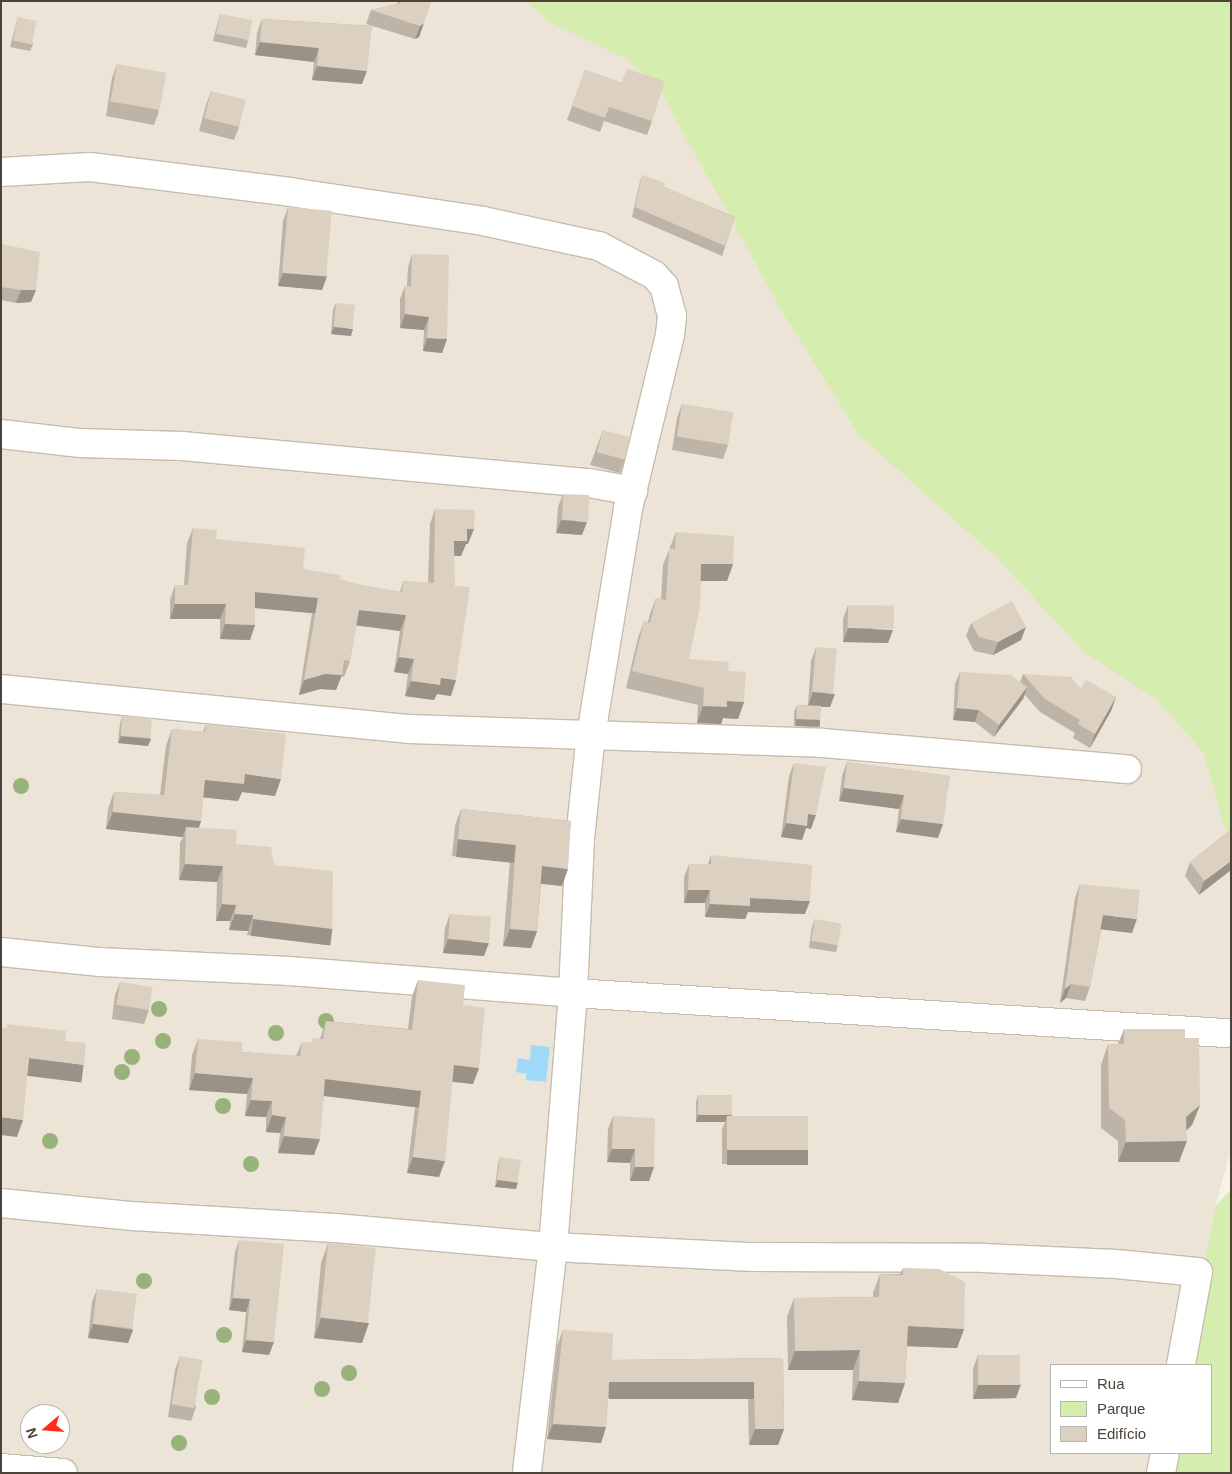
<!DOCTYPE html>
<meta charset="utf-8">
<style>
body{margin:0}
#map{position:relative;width:1232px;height:1474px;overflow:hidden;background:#f6f2ea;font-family:Arial,sans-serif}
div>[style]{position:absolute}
.residential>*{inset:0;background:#ebe4d7}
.green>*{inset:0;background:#d5eeaf}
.water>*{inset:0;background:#a1daf8}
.roads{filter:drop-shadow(1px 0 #c6bcae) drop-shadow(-1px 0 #c6bcae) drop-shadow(0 1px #c6bcae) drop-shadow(0 -1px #c6bcae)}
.street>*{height:28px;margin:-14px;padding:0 14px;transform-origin:14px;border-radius:14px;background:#fff}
.trees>*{width:16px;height:16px;margin:-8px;border-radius:50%;background:#97b37b}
.wall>*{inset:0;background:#bdb3a6}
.shaded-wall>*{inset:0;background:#9a9287;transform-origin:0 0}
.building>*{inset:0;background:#dcd0c1;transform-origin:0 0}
span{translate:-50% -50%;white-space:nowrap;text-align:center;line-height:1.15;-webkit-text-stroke:5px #fff;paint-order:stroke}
.frame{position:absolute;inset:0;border:2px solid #4c4237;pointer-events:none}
.legend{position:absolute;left:1050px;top:1364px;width:162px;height:90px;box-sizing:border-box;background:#fff;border:1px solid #b7b3af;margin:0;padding:6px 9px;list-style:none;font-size:15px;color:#4c4237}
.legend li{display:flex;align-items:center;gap:10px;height:25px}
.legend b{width:25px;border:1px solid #b7b3af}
.north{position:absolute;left:20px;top:1404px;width:50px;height:50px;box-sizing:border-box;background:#fff;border:1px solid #b7b3af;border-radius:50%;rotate:252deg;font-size:14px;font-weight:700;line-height:20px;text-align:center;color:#4c4237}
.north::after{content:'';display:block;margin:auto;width:18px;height:22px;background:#ff2d18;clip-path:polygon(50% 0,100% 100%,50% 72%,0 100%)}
</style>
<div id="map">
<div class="residential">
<i style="clip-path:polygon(evenodd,1px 1px,605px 1px,1231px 703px,1231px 1149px,1215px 1207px,1185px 1365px,1051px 1365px,1051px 1453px,1177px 1453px,1175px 1473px,1px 1473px,1px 1px,30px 1414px,60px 1414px,60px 1444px,30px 1444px,30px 1414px)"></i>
</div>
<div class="green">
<i style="clip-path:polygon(527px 1px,1231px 1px,1231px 835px,1223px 822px,1204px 753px,1156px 699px,1085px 653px,997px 558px,859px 435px,780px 308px,656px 83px,625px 58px,549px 22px)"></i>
<i style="clip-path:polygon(1231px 1189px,1231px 1473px,1176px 1473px,1178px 1453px,1211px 1453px,1211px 1365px,1185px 1365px,1215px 1207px)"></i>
</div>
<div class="water">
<i style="clip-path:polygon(531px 1045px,550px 1047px,546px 1082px,526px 1080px,526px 1074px,516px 1072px,518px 1058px,530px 1060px)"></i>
</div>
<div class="roads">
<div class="street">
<i style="left:1px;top:172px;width:89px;rotate:-3.2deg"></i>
<i style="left:90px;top:167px;width:202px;rotate:7.1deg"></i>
<i style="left:290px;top:192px;width:195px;rotate:8.5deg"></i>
<i style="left:483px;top:221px;width:119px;rotate:12.2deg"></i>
<i style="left:599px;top:246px;width:62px;rotate:27.8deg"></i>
<i style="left:654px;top:275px;width:15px;rotate:48deg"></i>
<i style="left:664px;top:286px;width:31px;rotate:75deg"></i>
<i style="left:672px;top:316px;width:19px;rotate:96deg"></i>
<i style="left:670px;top:335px;width:179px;rotate:103.6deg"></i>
<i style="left:628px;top:509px;width:228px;rotate:99.3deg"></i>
<i style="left:591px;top:734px;width:106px;rotate:96deg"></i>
<i style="left:580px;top:839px;width:154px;rotate:92.6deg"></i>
<i style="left:573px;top:993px;width:255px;rotate:94.5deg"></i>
<i style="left:553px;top:1247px;width:227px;rotate:96.6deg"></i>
<i style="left:1px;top:434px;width:80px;rotate:6.5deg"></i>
<i style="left:80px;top:443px;width:102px;rotate:1.7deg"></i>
<i style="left:182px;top:446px;width:409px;rotate:5.2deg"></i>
<i style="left:589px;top:483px;width:45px;rotate:10.3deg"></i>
<i style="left:1px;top:689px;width:410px;rotate:5.6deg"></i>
<i style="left:409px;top:729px;width:413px;rotate:1.9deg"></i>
<i style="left:822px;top:743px;width:306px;rotate:4.9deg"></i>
<i style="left:1px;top:952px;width:100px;rotate:5.8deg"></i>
<i style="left:100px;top:962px;width:190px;rotate:2.7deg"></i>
<i style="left:290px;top:971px;width:284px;rotate:4.4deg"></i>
<i style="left:573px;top:993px;width:654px;rotate:3.51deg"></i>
<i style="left:1px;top:1203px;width:132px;rotate:5.7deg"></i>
<i style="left:132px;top:1216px;width:203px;rotate:3.4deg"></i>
<i style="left:335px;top:1228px;width:219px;rotate:5deg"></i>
<i style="left:553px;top:1247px;width:200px;rotate:2.9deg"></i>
<i style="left:753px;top:1257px;width:230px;rotate:0.2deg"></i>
<i style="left:983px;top:1258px;width:133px;rotate:2.6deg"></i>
<i style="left:1116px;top:1264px;width:82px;rotate:5.6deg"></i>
<i style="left:1198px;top:1272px;width:95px;rotate:100.4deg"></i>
<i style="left:1px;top:1468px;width:62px;rotate:4.6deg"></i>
<i style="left:1161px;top:1473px;width:20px;rotate:-79deg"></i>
</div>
</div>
<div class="trees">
<i style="left:21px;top:786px"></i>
<i style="left:159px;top:1009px"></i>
<i style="left:326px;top:1021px"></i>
<i style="left:276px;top:1033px"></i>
<i style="left:163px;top:1041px"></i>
<i style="left:132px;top:1057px"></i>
<i style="left:122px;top:1072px"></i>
<i style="left:223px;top:1106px"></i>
<i style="left:50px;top:1141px"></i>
<i style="left:251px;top:1164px"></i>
<i style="left:144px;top:1281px"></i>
<i style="left:224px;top:1335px"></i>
<i style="left:349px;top:1373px"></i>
<i style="left:322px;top:1389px"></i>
<i style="left:212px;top:1397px"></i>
<i style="left:179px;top:1443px"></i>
</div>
<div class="wall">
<i style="clip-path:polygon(398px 1px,431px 1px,419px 37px,415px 39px,366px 24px,371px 10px,397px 4px)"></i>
<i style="clip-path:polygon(220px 14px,248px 41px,246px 48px,213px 41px,218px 21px)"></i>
<i style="clip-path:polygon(18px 17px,33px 44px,30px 51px,10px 47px,16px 24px)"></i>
<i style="clip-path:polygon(262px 19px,372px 26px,362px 84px,312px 80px,314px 62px,255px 55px,257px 33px)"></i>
<i style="clip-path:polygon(117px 64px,159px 111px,154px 125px,106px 116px,112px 78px)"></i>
<i style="clip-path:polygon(627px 69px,652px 121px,647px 135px,604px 121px,600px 132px,567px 120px,585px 70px,622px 83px)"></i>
<i style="clip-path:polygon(211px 91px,239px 127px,234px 140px,199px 131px,206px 105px)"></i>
<i style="clip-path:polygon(642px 175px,664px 187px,735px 217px,722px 256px,632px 217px,639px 185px)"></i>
<i style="clip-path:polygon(288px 207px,327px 276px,322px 290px,278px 286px,283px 221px)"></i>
<i style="clip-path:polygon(1px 244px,31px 302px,16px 303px,1px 300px)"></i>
<i style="clip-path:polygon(412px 254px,447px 339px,442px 353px,423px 351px,424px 330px,400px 328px,400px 299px,405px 286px,407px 286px,408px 267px)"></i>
<i style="clip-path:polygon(336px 303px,351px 336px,331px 334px,333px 310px)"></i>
<i style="clip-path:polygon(682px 404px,728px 445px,723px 459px,672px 450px,677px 418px)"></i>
<i style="clip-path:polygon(603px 430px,625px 459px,620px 473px,590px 465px)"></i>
<i style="clip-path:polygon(563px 494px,582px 535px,556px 533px,558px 507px)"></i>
<i style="clip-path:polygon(435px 509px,468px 544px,466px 544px,461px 556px,454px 556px,451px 696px,437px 694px,434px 700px,405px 696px,408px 674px,394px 672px,400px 631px,356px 625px,350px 661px,344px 677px,341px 676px,336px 690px,320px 689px,299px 695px,312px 613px,255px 607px,255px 625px,250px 640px,220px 639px,220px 619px,170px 619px,170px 600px,175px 585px,184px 585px,187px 543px,193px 528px,216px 539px,303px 569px,360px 585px,400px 592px,403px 581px,428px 583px,430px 524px)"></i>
<i style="clip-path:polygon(676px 532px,733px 564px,727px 581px,701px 581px,689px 659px,728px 671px,744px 702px,738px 719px,723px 718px,721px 724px,697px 723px,698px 705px,626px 688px,638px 638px,644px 621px,648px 622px,650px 614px,656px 598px,661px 599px,663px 565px)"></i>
<i style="clip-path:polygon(848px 605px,888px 643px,843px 642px,843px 619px)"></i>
<i style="clip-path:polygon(971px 623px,1021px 640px,993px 655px,974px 651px,966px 636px)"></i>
<i style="clip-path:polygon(816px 647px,830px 707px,821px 707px,818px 727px,794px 726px,794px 712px,797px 705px,808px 705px,811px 661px)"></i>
<i style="clip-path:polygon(960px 672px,1020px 682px,1023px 674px,1116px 697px,1111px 711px,1090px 748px,1073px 738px,1075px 733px,1040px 712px,1025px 695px,1023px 699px,994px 737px,975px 722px,953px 720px,955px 684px)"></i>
<i style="clip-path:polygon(122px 716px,151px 739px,148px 746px,118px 743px,120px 723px)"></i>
<i style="clip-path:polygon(206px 724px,275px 796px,242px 792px,238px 801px,203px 797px,201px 821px,199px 828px,236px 844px,274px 865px,332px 929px,326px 945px,247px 935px,248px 931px,229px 930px,230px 921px,216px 921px,217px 882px,179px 880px,180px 843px,183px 837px,106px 829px,108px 809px,114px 792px,160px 795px,166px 746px,172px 729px,203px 732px)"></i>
<i style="clip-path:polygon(847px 762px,950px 776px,938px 838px,896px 832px,899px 809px,839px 801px,842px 776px)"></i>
<i style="clip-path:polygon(794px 763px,811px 829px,806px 828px,802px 840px,781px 837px,789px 776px)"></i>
<i style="clip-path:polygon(461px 809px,571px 821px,562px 886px,541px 884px,537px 931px,531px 948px,503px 946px,510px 862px,452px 856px,455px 826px)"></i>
<i style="clip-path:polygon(1229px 831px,1199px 895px,1185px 876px,1190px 862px)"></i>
<i style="clip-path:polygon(711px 855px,805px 914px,748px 912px,745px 919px,705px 917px,705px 903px,684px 903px,684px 877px,689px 864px,708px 864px)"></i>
<i style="clip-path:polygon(1080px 884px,1132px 933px,1101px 929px,1090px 987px,1085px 1001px,1066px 998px,1060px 1003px,1075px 898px)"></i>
<i style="clip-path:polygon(450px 914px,484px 956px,443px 953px,445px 928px)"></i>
<i style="clip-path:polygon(815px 919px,838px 945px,836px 952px,809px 948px,812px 926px)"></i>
<i style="clip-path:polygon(418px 980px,463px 1005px,479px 1068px,473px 1084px,452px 1082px,439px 1177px,407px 1173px,415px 1107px,324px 1096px,314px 1155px,278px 1153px,280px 1133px,266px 1132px,266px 1117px,245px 1116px,247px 1094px,189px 1090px,192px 1055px,198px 1039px,242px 1052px,296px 1056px,302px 1042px,312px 1043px,313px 1038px,320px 1039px,326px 1021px,408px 1029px,412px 996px)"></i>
<i style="clip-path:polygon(120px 982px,149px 1010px,144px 1024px,112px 1019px,115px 995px)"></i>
<i style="clip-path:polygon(1124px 1029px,1185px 1038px,1200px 1105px,1192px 1125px,1186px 1130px,1179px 1162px,1118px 1162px,1118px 1141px,1101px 1128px,1101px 1065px,1108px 1044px,1118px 1044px)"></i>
<i style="clip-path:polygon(698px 1095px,732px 1116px,808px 1150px,803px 1164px,722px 1164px,722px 1129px,725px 1122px,696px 1122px,696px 1102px)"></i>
<i style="clip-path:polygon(613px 1116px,654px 1167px,649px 1181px,630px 1181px,630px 1163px,607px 1162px,608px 1129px)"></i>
<i style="clip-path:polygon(500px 1157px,516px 1189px,495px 1187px,498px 1164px)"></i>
<i style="clip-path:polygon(239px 1240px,269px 1355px,242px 1352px,246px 1312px,229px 1310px,235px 1252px)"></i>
<i style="clip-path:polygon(328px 1243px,362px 1343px,314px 1338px,321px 1263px)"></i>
<i style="clip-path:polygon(903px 1268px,964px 1329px,957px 1348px,907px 1346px,905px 1383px,898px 1403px,852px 1400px,853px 1370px,788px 1370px,787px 1317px,794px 1298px,873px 1297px,873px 1293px,880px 1274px,900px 1274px)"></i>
<i style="clip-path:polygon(97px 1289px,133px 1330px,128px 1343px,88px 1338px,92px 1302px)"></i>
<i style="clip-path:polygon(563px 1330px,612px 1360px,783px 1358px,784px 1429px,778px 1445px,749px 1445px,748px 1397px,608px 1398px,606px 1427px,601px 1443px,547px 1439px,557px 1346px)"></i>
<i style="clip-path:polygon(978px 1355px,1016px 1398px,973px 1399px,973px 1369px)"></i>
<i style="clip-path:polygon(180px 1356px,196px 1407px,191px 1421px,168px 1417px,175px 1370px)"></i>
</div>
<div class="shaded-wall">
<i style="clip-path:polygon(424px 23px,419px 37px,415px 39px,420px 26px)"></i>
<i style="clip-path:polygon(260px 42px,319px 48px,314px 62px,255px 55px)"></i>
<i style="clip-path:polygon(317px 66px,367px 71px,362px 84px,312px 80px)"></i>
<i style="clip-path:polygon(283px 273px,327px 276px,322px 290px,278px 286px)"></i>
<i style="clip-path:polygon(21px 290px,36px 290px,31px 302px,16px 303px)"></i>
<i style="clip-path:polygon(405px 314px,429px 317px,424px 330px,400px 328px)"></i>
<i style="clip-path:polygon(334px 327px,353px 329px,351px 336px,331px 334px)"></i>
<i style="clip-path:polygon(427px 338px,447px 339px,442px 353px,423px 351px)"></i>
<i style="clip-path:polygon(561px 520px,587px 522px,582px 535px,556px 533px)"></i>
<i style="clip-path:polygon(467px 529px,474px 529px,468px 544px,466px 544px,461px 556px,449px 556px,454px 541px)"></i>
<i style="clip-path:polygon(701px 564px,733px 564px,727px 581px,695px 581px)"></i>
<i style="left:255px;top:592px;width:63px;height:16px;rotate:5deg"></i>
<i style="clip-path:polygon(175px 604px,226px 604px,220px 619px,170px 619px)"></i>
<i style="clip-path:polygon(359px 610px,406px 615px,400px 631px,353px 625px)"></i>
<i style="clip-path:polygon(225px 624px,255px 625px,250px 640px,220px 639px)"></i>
<i style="clip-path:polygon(1026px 627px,1021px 640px,993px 655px,998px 642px)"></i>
<i style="clip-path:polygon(848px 628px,893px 630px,888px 643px,843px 642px)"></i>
<i style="clip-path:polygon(399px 657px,414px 659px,408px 674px,394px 672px)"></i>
<i style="clip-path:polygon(325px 674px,342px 675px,336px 690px,320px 689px,299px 695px,304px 680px)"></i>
<i style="clip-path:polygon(441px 678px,456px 680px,451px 696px,437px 694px,434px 700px,405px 696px,411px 681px)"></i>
<i style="clip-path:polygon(1027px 687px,1023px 699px,994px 737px,999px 725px)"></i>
<i style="clip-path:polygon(813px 692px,835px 694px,830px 707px,808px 706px)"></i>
<i style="clip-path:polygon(1116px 697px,1111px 711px,1090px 748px,1095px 734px)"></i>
<i style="clip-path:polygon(727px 701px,744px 702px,738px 719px,723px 718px,721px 724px,697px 723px,703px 706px)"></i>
<i style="clip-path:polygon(957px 708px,979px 710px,975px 722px,953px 720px)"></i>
<i style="left:796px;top:719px;width:24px;height:7px;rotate:2deg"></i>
<i style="clip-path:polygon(121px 736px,151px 739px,148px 746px,118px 743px)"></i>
<i style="clip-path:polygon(245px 774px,281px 779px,275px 796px,242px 792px,238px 801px,199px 797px,205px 780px)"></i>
<i style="clip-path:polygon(844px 788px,904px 795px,899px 809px,839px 801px)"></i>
<i style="clip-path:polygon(113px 812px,201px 821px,195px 838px,186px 827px,183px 837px,106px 829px)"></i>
<i style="clip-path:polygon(808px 814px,816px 815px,811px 829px,806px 828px,802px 840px,781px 837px,786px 823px)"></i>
<i style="clip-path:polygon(901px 819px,943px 824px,938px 838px,896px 832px)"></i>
<i style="left:458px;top:839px;width:58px;height:18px;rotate:6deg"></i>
<i style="clip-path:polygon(1231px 861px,1231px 870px,1199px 895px,1204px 881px)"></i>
<i style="clip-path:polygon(185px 864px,223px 866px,217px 882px,179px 880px)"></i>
<i style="clip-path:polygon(542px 866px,568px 869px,562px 886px,536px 883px)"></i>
<i style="clip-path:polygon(688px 890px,710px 890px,705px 903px,684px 903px)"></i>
<i style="clip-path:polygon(750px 898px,810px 901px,805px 914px,748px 912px,745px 919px,705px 917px,710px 904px)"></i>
<i style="clip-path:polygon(222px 904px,236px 905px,230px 921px,216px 921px)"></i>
<i style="clip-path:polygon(235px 914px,253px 915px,248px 931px,229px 930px)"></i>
<i style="clip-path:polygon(1103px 915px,1137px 919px,1132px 933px,1098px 929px)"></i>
<i style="left:253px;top:919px;width:80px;height:17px;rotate:7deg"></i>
<i style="clip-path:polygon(510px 929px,537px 931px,531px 948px,503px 946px)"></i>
<i style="clip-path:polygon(448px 939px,489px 943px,484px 956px,443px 953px)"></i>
<i style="clip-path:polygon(1071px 984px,1066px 998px,1060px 1003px,1065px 989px)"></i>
<i style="left:29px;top:1058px;width:55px;height:18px;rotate:7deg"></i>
<i style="clip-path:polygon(454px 1065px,479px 1068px,473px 1084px,448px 1081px)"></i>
<i style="clip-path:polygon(195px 1073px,253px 1078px,247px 1094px,189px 1090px)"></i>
<i style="left:325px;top:1079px;width:97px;height:17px;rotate:7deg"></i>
<i style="clip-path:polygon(251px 1100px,272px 1101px,266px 1117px,245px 1116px)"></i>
<i style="clip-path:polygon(1200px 1105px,1192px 1125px,1179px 1138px,1186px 1117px)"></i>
<i style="clip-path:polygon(272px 1115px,286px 1117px,280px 1133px,266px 1132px)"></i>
<i style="clip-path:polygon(698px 1115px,732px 1115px,730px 1122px,727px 1116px,725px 1122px,696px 1122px)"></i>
<i style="clip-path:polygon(1px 1117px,23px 1120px,17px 1137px,1px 1135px)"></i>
<i style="clip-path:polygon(284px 1136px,320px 1139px,314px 1155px,278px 1153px)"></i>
<i style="clip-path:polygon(1187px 1141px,1179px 1162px,1118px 1162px,1126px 1142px)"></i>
<i style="clip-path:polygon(612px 1149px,635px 1149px,630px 1163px,607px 1162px)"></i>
<i style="left:727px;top:1150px;width:81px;height:15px"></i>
<i style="clip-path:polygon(413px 1157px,445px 1161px,439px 1177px,407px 1173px)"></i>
<i style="clip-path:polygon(635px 1167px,654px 1167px,649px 1181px,630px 1181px)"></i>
<i style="clip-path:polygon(498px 1180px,518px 1182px,516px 1189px,495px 1187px)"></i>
<i style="clip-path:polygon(233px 1298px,250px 1299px,246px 1312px,229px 1310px)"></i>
<i style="clip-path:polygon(321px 1318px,369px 1323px,362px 1343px,314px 1338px)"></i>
<i style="clip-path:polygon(93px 1324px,133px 1330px,128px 1343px,88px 1338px)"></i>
<i style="clip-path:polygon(908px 1326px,964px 1329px,957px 1348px,901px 1346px)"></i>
<i style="clip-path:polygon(246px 1340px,274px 1342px,269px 1355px,242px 1352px)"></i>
<i style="clip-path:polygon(860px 1350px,853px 1370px,788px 1370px,795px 1351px)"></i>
<i style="clip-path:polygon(859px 1381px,905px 1383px,898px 1403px,852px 1400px)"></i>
<i style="left:609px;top:1382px;width:145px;height:17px"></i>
<i style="clip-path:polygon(1021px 1384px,1016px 1398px,973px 1399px,978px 1385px)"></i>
<i style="clip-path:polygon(553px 1424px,606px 1427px,601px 1443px,547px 1439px)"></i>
<i style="clip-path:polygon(755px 1429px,784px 1429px,778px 1445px,749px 1445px)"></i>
</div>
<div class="building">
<i style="clip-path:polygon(400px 1px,431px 1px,424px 23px,420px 26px,371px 10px,400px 3px)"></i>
<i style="left:220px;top:14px;width:33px;height:20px;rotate:11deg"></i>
<i style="left:18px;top:17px;width:19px;height:24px;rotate:12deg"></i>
<i style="clip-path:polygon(262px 19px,372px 26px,367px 71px,317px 66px,319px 48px,260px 42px)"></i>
<i style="left:117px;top:64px;width:50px;height:38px;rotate:10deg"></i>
<i style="clip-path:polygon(627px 69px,665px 81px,652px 121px,609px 107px,605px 118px,572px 106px,585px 70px,622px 83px)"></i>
<i style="left:211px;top:91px;width:36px;height:28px;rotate:14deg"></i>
<i style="clip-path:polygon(642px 175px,665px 183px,664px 187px,735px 217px,725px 246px,635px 207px)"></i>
<i style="left:288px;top:207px;width:44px;height:66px;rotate:5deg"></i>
<i style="clip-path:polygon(1px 244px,40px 252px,36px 290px,21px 290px,1px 287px)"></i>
<i style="clip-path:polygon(412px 254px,449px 255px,447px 339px,427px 338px,429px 317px,405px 314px,405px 286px,411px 286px)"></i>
<i style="left:336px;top:303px;width:19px;height:24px;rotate:6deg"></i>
<i style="left:682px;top:404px;width:52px;height:33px;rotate:9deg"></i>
<i style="left:603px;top:430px;width:28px;height:23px;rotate:15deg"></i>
<i style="left:563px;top:494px;width:26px;height:26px;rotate:2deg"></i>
<i style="clip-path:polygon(435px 509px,475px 510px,474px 529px,467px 529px,467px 541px,454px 541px,455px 586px,470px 587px,456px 680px,441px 678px,440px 685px,411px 681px,414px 659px,399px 657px,406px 615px,359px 610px,350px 661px,344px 660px,342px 675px,325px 674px,304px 680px,318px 598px,255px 592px,255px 625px,225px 624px,226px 604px,175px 604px,175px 585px,188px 585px,193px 528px,217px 530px,216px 539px,305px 548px,303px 569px,340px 575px,340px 579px,360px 585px,402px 592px,403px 581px,434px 583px)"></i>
<i style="clip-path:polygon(676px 532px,734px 536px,733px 564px,701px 564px,700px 607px,689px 659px,729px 662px,728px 671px,746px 672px,744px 702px,727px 701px,727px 707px,703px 706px,704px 688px,632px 671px,644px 621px,650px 623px,656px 598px,666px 600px,669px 548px,675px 549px)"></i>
<i style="clip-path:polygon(1012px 601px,1026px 627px,998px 642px,979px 637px,971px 623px)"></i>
<i style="left:848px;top:605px;width:46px;height:23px;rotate:1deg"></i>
<i style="left:816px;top:647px;width:21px;height:45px;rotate:5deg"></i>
<i style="clip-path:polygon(960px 672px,1011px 675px,1027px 687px,999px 725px,979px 710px,957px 708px)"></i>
<i style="clip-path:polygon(1023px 674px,1071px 677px,1081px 689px,1086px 680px,1116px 697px,1095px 734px,1078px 724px,1080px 720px,1045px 699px)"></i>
<i style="left:797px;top:705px;width:24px;height:14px;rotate:2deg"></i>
<i style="left:122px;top:716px;width:30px;height:20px;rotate:4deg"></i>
<i style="clip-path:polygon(206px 724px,286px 734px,281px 779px,245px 774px,244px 784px,205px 780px,201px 821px,113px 812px,114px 792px,164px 795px,172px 729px,205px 732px)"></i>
<i style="clip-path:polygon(847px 762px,950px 776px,943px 824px,901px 819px,904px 795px,844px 788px)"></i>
<i style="clip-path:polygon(794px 763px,826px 767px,816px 815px,808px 814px,807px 826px,786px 823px)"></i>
<i style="clip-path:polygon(461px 809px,571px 821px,568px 869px,542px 866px,537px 931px,510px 929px,516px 845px,458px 839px)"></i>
<i style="clip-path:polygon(186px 827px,237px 830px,236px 844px,271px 847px,274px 865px,333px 871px,332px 929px,253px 919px,253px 915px,235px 914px,236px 905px,222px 904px,223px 866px,185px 864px)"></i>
<i style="clip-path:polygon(1229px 831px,1231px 833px,1231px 861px,1204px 881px,1190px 862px)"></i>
<i style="clip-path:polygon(711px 855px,812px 865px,810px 901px,750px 898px,750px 906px,710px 904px,710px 890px,688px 890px,689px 864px,711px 864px)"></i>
<i style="clip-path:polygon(1080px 884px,1140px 890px,1137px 919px,1103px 915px,1090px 987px,1071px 984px,1065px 989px)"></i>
<i style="left:450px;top:914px;width:41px;height:25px;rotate:4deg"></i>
<i style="left:815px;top:919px;width:27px;height:22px;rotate:10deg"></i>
<i style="clip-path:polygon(418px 980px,465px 985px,463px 1005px,485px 1008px,479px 1068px,454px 1065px,445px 1161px,413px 1157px,421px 1091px,325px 1079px,320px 1139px,284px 1136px,286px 1117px,272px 1115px,272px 1101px,251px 1100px,253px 1078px,195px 1073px,198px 1039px,242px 1042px,242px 1052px,300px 1056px,302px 1042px,312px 1043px,313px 1038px,323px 1039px,326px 1021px,412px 1030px)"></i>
<i style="left:120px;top:982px;width:33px;height:23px;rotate:9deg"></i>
<i style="clip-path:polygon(7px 1024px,66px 1031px,65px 1041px,86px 1043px,84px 1065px,29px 1058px,23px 1120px,1px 1117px,1px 1028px,7px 1028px)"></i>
<i style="clip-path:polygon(1124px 1029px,1185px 1029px,1185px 1038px,1199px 1038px,1200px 1105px,1186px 1117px,1187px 1141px,1126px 1142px,1125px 1120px,1109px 1108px,1108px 1044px,1124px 1044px)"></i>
<i style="left:698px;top:1095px;width:34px;height:20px"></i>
<i style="clip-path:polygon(613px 1116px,655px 1118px,654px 1167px,635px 1167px,635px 1149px,612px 1149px)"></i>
<i style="left:727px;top:1116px;width:81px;height:34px"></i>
<i style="left:500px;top:1157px;width:21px;height:23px;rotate:8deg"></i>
<i style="clip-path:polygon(239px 1240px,284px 1244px,274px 1342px,246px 1340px,250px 1299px,233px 1298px)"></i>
<i style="left:328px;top:1243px;width:48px;height:75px;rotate:6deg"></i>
<i style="clip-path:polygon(903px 1268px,939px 1269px,965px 1282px,964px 1329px,908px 1326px,905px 1383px,859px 1381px,860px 1350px,795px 1351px,794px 1298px,879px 1297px,880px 1274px,903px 1275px)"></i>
<i style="left:97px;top:1289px;width:40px;height:35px;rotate:7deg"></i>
<i style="clip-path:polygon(563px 1330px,613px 1333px,612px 1360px,783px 1358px,784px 1429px,755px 1429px,754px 1382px,609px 1382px,606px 1427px,553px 1424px)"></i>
<i style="left:978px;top:1355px;width:42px;height:30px"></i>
<i style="left:180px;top:1356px;width:23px;height:49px;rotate:10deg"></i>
</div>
<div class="frame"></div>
<ul class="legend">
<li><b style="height:6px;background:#fff"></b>Rua</li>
<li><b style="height:14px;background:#d5eeaf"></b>Parque</li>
<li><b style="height:14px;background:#dcd0c1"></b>Edifício</li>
</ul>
<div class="north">N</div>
</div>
